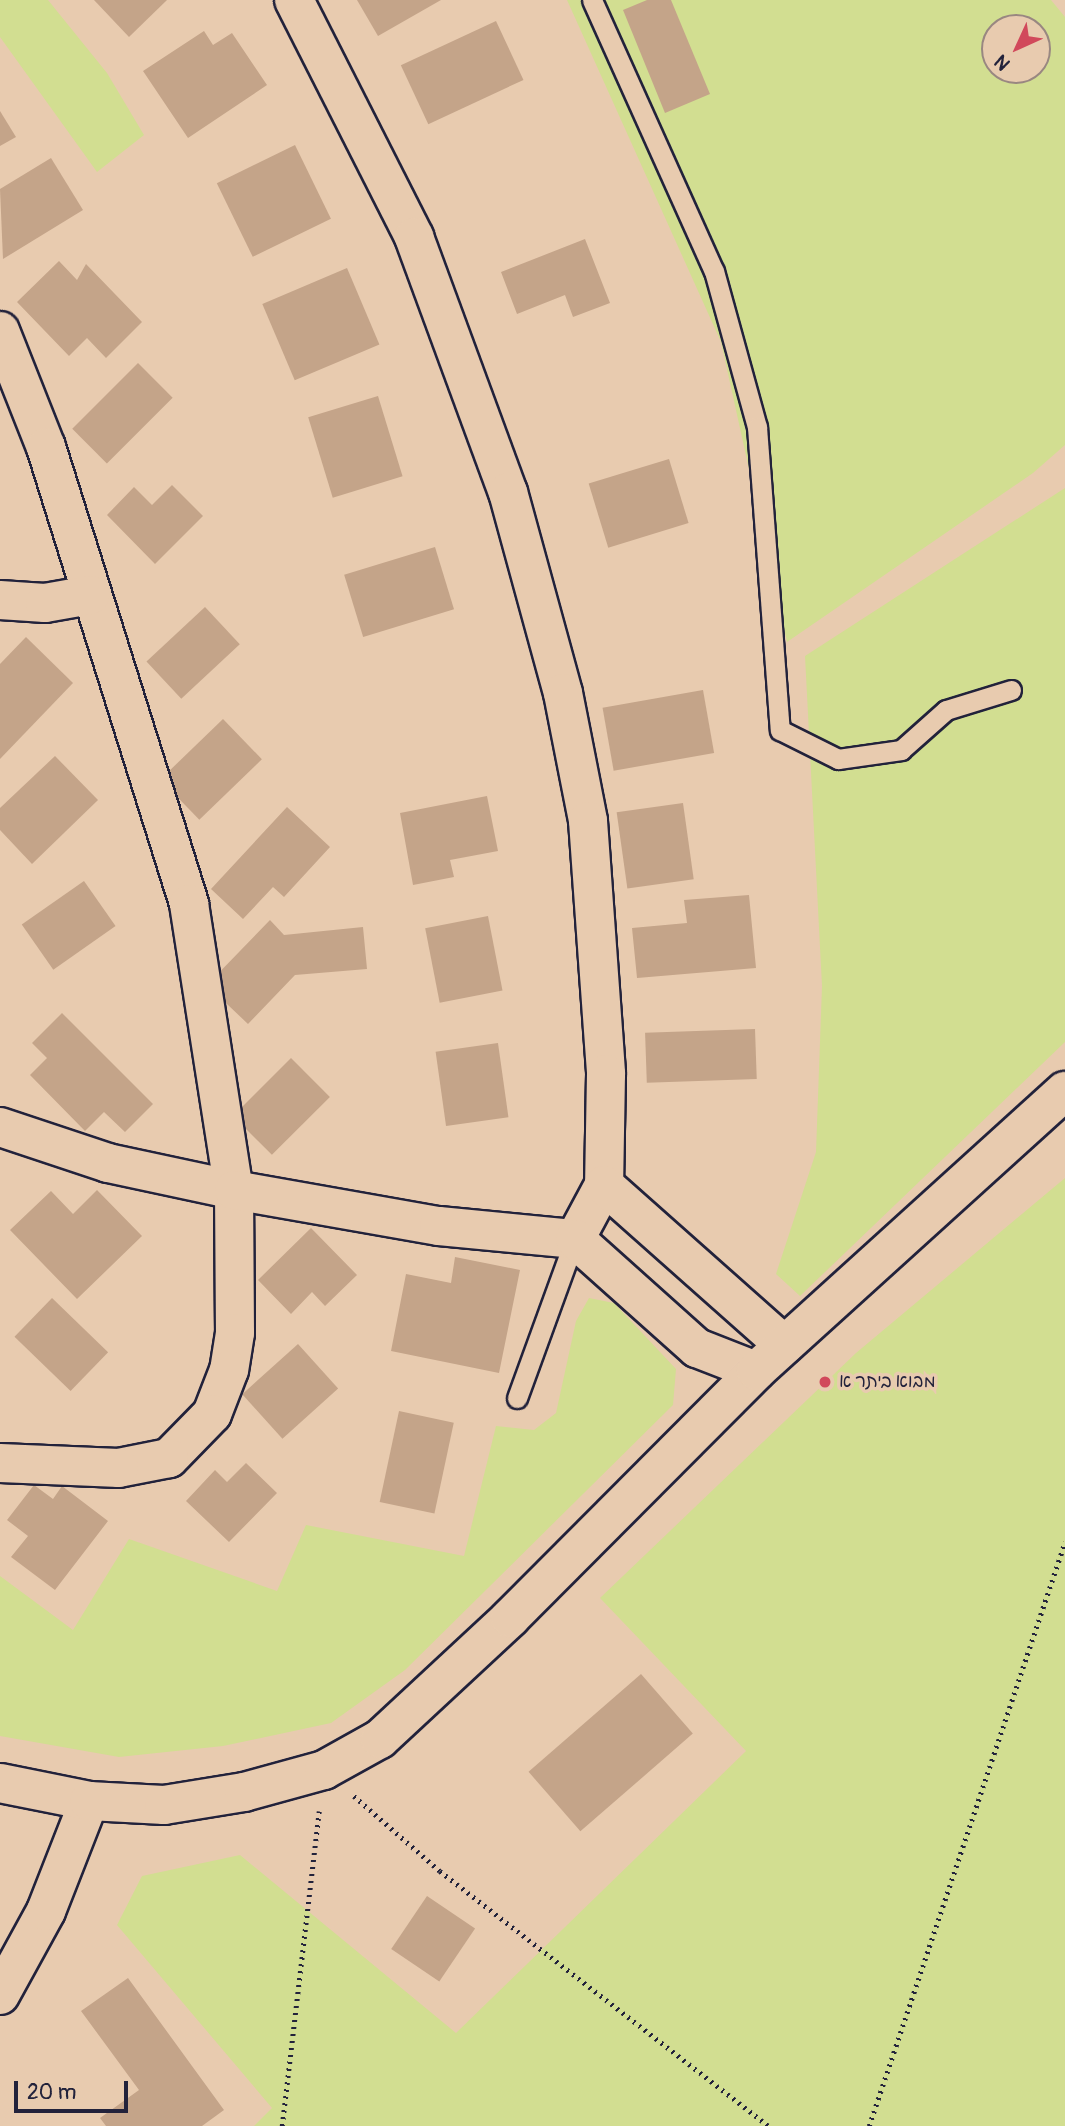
<!DOCTYPE html>
<meta charset="utf-8">
<style>
body{margin:0}
#map{position:relative;width:1065px;height:2126px;overflow:hidden;background:#e8cbaf;font-family:Pangolin,"Playpen Sans Hebrew",sans-serif}
div>[style]{position:absolute}
.green>*{inset:0;background:#d2de91}
.building>*{inset:0;background:#c4a489;transform-origin:0 0}
.path>*{height:4.5px;margin-top:-2.25px;transform-origin:0;background:repeating-linear-gradient(90deg,#22223b 0 2px,transparent 0 7px)}
.roads{filter:drop-shadow(2px 0 #22223b) drop-shadow(-2px 0 #22223b) drop-shadow(0 2px #22223b) drop-shadow(0 -2px #22223b)}
.lane>*{height:19px;margin:-9.5px;padding:0 9.5px;transform-origin:9.5px;border-radius:9.5px;background:#e8cbaf}
.street>*{height:38px;margin:-19px;padding:0 19px;transform-origin:19px;border-radius:19px;background:#e8cbaf}
.secondary>*{height:38px;margin:-19px;padding:0 19px;transform-origin:19px;border-radius:19px;background:#e8cbaf}
.dots>*{width:19px;height:19px;translate:-50% -50%;box-sizing:border-box;border:4px solid #e8cbaf;border-radius:50%}
span{translate:-50% -50%;white-space:nowrap;text-align:center;line-height:1.15;-webkit-text-stroke:7px #e8cbaf;paint-order:stroke}
.poi-label{font-size:18px;color:#22223b}
.left{translate:0 -50%;text-align:left}
.north{position:absolute;left:981px;top:14px;width:70px;height:70px;box-sizing:border-box;background:#e8cbaf;border:2px solid #998781;border-radius:50%;rotate:225deg;font-size:19px;font-weight:700;line-height:28px;text-align:center;color:#22223b}
.north::after{content:'';display:block;margin:auto;width:24px;height:32px;background:#d1495b;clip-path:polygon(50% 0,100% 100%,50% 72%,0 100%)}
.scale{position:absolute;left:14px;top:2081px;width:114px;height:32px;box-sizing:border-box;border:4px solid #22223b;border-top:0;padding-left:9px;font-size:21px;line-height:24px;white-space:nowrap;color:#22223b;-webkit-text-stroke:5px #e8cbaf;paint-order:stroke}
</style>
<div id="map">
<div class="green">
<i style="clip-path:polygon(0 0,48px 0,107px 73px,144px 135px,97px 172px,0 37px)"></i>
<i style="clip-path:polygon(evenodd,567px 0,1051px 0,1065px 17px,1065px 445px,1033px 473px,787px 642px,721px 342px,567px 0,995px 28px,1037px 28px,1037px 70px,995px 70px,995px 28px)"></i>
<i style="clip-path:polygon(1065px 488px,1065px 1042px,800px 1296px,776px 1274px,816px 1152px,822px 986px,805px 656px)"></i>
<i style="clip-path:polygon(1065px 1178px,1065px 2126px,254px 2126px,272px 2108px,117px 1925px,142px 1876px,240px 1855px,456px 2033px,746px 1751px,600px 1598px,856px 1353px)"></i>
<i style="clip-path:polygon(589px 1298px,614px 1303px,676px 1369px,673px 1405px,405px 1670px,331px 1723px,223px 1746px,119px 1757px,0 1736px,0 1576px,73px 1630px,129px 1539px,277px 1591px,306px 1525px,464px 1556px,496px 1426px,534px 1430px,556px 1413px,576px 1321px)"></i>
</div>
<div class="building">
<i style="clip-path:polygon(94px 0,167px 0,129px 37px)"></i>
<i style="clip-path:polygon(357px 0,441px 0,378px 36px)"></i>
<i style="clip-path:polygon(647px 0,671px 0,710px 94px,665px 113px,623px 10px)"></i>
<i style="left:496px;top:21px;width:65px;height:105px;rotate:65deg"></i>
<i style="clip-path:polygon(204px 31px,213px 45px,232px 33px,267px 85px,188px 138px,143px 71px)"></i>
<i style="clip-path:polygon(0 111px,16px 137px,0 146px)"></i>
<i style="left:295px;top:145px;width:82px;height:87px;rotate:64deg"></i>
<i style="clip-path:polygon(51px 158px,83px 210px,3px 259px,0 189px)"></i>
<i style="clip-path:polygon(585px 239px,610px 303px,573px 317px,565px 295px,517px 314px,501px 272px)"></i>
<i style="clip-path:polygon(59px 261px,77px 280px,86px 264px,142px 322px,106px 358px,87px 338px,69px 356px,17px 302px)"></i>
<i style="left:347px;top:268px;width:83px;height:92px;rotate:67deg"></i>
<i style="left:138px;top:363px;width:49px;height:93px;rotate:45deg"></i>
<i style="left:378px;top:396px;width:84px;height:73px;rotate:73deg"></i>
<i style="left:669px;top:459px;width:67px;height:84px;rotate:73deg"></i>
<i style="clip-path:polygon(172px 485px,203px 516px,155px 564px,107px 515px,134px 487px,152px 505px)"></i>
<i style="left:435px;top:547px;width:65px;height:95px;rotate:73deg"></i>
<i style="left:205px;top:607px;width:51px;height:80px;rotate:47deg"></i>
<i style="clip-path:polygon(26px 637px,73px 683px,0 759px,0 664px)"></i>
<i style="left:703px;top:690px;width:64px;height:102px;rotate:80deg"></i>
<i style="left:223px;top:719px;width:56px;height:87px;rotate:46deg"></i>
<i style="clip-path:polygon(55px 756px,98px 800px,32px 864px,0 830px,0 808px)"></i>
<i style="clip-path:polygon(487px 796px,498px 851px,450px 860px,454px 877px,413px 885px,400px 813px)"></i>
<i style="left:683px;top:803px;width:77px;height:67px;rotate:82deg"></i>
<i style="clip-path:polygon(287px 807px,330px 847px,284px 897px,273px 887px,243px 919px,211px 889px)"></i>
<i style="left:84px;top:881px;width:55px;height:76px;rotate:55deg"></i>
<i style="clip-path:polygon(749px 895px,756px 968px,637px 978px,632px 928px,687px 923px,684px 900px)"></i>
<i style="left:488px;top:916px;width:76px;height:64px;rotate:79deg"></i>
<i style="clip-path:polygon(270px 920px,284px 935px,363px 927px,367px 969px,295px 975px,248px 1024px,207px 985px)"></i>
<i style="clip-path:polygon(62px 1013px,153px 1104px,125px 1132px,104px 1112px,85px 1131px,30px 1075px,47px 1058px,32px 1043px)"></i>
<i style="left:755px;top:1029px;width:50px;height:110px;rotate:88deg"></i>
<i style="left:498px;top:1043px;width:75px;height:63px;rotate:82deg"></i>
<i style="left:291px;top:1058px;width:55px;height:82px;rotate:45deg"></i>
<i style="clip-path:polygon(97px 1190px,142px 1236px,77px 1299px,10px 1230px,51px 1191px,73px 1214px)"></i>
<i style="clip-path:polygon(311px 1228px,357px 1275px,325px 1306px,312px 1292px,291px 1314px,258px 1280px)"></i>
<i style="clip-path:polygon(455px 1257px,520px 1270px,499px 1373px,391px 1351px,406px 1274px,451px 1283px)"></i>
<i style="left:52px;top:1298px;width:78px;height:54px;rotate:44deg"></i>
<i style="left:298px;top:1344px;width:60px;height:75px;rotate:48deg"></i>
<i style="left:399px;top:1411px;width:56px;height:93px;rotate:12deg"></i>
<i style="clip-path:polygon(246px 1463px,277px 1493px,229px 1542px,186px 1501px,215px 1470px,227px 1482px)"></i>
<i style="clip-path:polygon(34px 1485px,53px 1499px,62px 1486px,108px 1521px,55px 1590px,11px 1557px,28px 1536px,7px 1520px)"></i>
<i style="left:641px;top:1674px;width:79px;height:149px;rotate:49deg"></i>
<i style="left:427px;top:1896px;width:58px;height:64px;rotate:34deg"></i>
<i style="clip-path:polygon(128px 1978px,224px 2110px,202px 2126px,106px 2126px,100px 2118px,139px 2090px,81px 2011px)"></i>
</div>
<div class="path">
<i style="left:354px;top:1796px;width:114px;rotate:41.1deg"></i>
<i style="left:440px;top:1871px;width:416px;rotate:37.8deg"></i>
<i style="left:282px;top:2126px;width:317px;rotate:-83.3deg"></i>
<i style="left:869px;top:2126px;width:616px;rotate:-71.45deg"></i>
</div>
<div class="roads">
<div class="lane">
<i style="left:592px;top:0;width:297px;rotate:65.8deg"></i>
<i style="left:714px;top:271px;width:162px;rotate:74.6deg"></i>
<i style="left:757px;top:427px;width:304px;rotate:85.7deg"></i>
<i style="left:780px;top:730px;width:65px;rotate:26.6deg"></i>
<i style="left:838px;top:759px;width:64px;rotate:-8.1deg"></i>
<i style="left:901px;top:750px;width:60px;rotate:-41.6deg"></i>
<i style="left:946px;top:710px;width:68px;rotate:-17.1deg"></i>
<i style="left:517px;top:1398px;width:169px;rotate:-70deg"></i>
</div>
<div class="street">
<i style="left:0;top:331px;width:125px;rotate:68.4deg"></i>
<i style="left:46px;top:447px;width:479px;rotate:72.6deg"></i>
<i style="left:189px;top:904px;width:290px;rotate:81.1deg"></i>
<i style="left:234px;top:1190px;width:143px;rotate:89.6deg"></i>
<i style="left:235px;top:1333px;width:37px;rotate:99deg"></i>
<i style="left:229px;top:1370px;width:47px;rotate:111.1deg"></i>
<i style="left:212px;top:1414px;width:62px;rotate:134.3deg"></i>
<i style="left:169px;top:1458px;width:51px;rotate:168.7deg"></i>
<i style="left:119px;top:1468px;width:119px;rotate:-177.6deg"></i>
<i style="left:0;top:600px;width:45px;rotate:3.8deg"></i>
<i style="left:45px;top:603px;width:46px;rotate:-10.1deg"></i>
<i style="left:0;top:1127px;width:114px;rotate:18.4deg"></i>
<i style="left:108px;top:1163px;width:129px;rotate:12.1deg"></i>
<i style="left:234px;top:1190px;width:208px;rotate:10deg"></i>
<i style="left:439px;top:1226px;width:137px;rotate:5.5deg"></i>
<i style="left:0;top:1995px;width:96px;rotate:-61.3deg"></i>
<i style="left:46px;top:1911px;width:118px;rotate:-68.6deg"></i>
</div>
<div class="secondary">
<i style="left:294px;top:0;width:266px;rotate:63.1deg"></i>
<i style="left:414px;top:237px;width:272px;rotate:69.8deg"></i>
<i style="left:508px;top:492px;width:208px;rotate:74.7deg"></i>
<i style="left:563px;top:693px;width:130px;rotate:78.9deg"></i>
<i style="left:588px;top:821px;width:254px;rotate:85.9deg"></i>
<i style="left:606px;top:1074px;width:111px;rotate:91deg"></i>
<i style="left:604px;top:1185px;width:61px;rotate:118.2deg"></i>
<i style="left:575px;top:1239px;width:164px;rotate:41.8deg"></i>
<i style="left:697px;top:1348px;width:63px;rotate:21.3deg"></i>
<i style="left:604px;top:1185px;width:241px;rotate:41.6deg"></i>
<i style="left:0;top:1783px;width:91px;rotate:11.4deg"></i>
<i style="left:89px;top:1801px;width:75px;rotate:3.1deg"></i>
<i style="left:164px;top:1805px;width:81px;rotate:-9.2deg"></i>
<i style="left:244px;top:1792px;width:83px;rotate:-15.4deg"></i>
<i style="left:324px;top:1770px;width:64px;rotate:-29deg"></i>
<i style="left:380px;top:1739px;width:178px;rotate:-42.9deg"></i>
<i style="left:510px;top:1618px;width:349px;rotate:-45.1deg"></i>
<i style="left:756px;top:1371px;width:417px;rotate:-42.2deg"></i>
</div>
</div>
<div class="dots">
<i style="left:825px;top:1382px;background:#d1495b"></i>
</div>
<div class="poi-label">
<span class="left" style="left:839px;top:1382px">מבוא ביתר א</span>
</div>
<div class="north">N</div>
<div class="scale">20 m</div>
</div>
